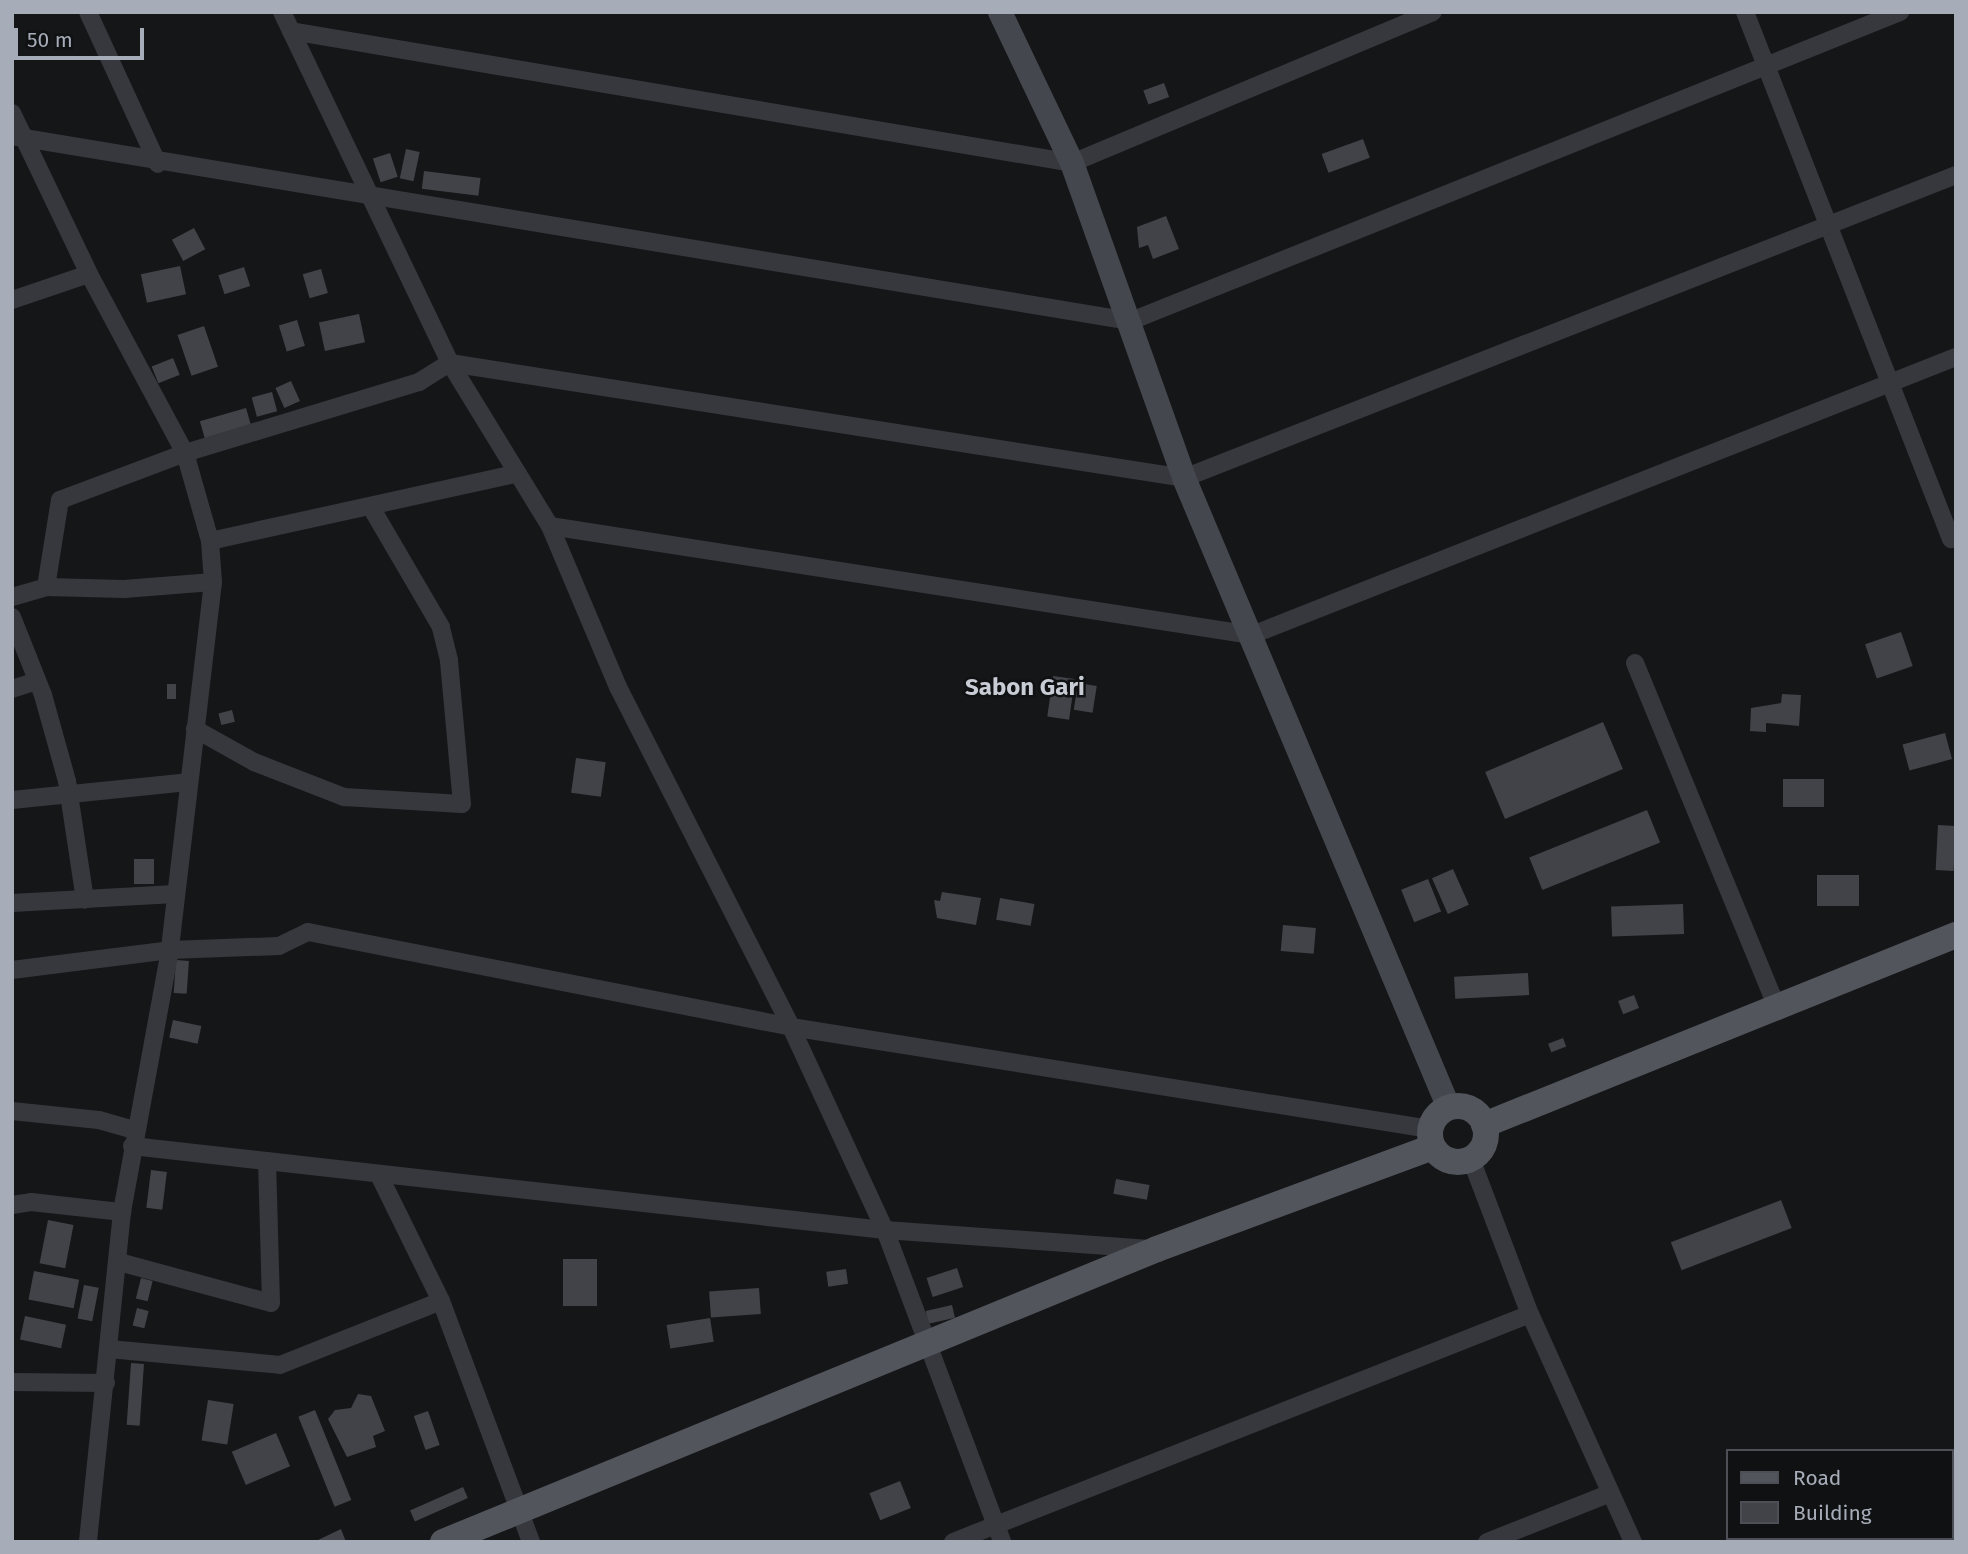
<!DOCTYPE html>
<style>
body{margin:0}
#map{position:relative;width:1968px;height:1554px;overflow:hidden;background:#151618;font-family:"Fira Sans",sans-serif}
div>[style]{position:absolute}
.building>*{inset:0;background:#414348;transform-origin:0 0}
.street>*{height:18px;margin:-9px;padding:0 9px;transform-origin:9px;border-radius:9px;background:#36383d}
.secondary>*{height:24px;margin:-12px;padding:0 12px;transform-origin:12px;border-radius:12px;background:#44474d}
.primary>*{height:26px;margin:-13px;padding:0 13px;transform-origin:13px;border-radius:13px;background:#52555c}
.primary>.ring{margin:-13px;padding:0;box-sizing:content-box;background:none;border:26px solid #52555c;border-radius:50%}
span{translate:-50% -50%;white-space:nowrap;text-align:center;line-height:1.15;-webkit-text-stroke:5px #101113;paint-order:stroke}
.quarter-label{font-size:24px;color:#c8ccd4;font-weight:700}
.frame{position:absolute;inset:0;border:14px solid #a7adb8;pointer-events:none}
.legend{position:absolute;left:1726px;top:1449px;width:228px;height:91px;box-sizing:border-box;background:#101113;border:2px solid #4c4f55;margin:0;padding:9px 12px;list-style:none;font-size:21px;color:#a7adb8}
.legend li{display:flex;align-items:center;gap:14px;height:35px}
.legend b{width:35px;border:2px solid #4c4f55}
.scale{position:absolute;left:14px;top:28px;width:130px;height:32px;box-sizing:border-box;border:4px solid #a7adb8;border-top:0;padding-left:9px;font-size:21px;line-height:24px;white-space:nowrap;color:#a7adb8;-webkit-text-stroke:5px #101113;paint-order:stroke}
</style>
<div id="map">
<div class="building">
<i style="left:1164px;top:83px;width:15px;height:22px;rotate:70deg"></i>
<i style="left:1363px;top:139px;width:20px;height:44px;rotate:70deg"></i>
<i style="left:406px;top:149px;width:14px;height:30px;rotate:12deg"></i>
<i style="left:390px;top:153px;width:25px;height:18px;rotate:72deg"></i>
<i style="left:424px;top:171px;width:57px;height:18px;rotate:7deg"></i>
<i style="clip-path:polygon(1166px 216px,1179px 249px,1153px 259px,1148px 245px,1139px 248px,1137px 227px)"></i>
<i style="left:194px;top:228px;width:24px;height:25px;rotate:62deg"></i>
<i style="left:180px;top:266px;width:29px;height:40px;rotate:78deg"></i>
<i style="left:244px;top:267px;width:20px;height:27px;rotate:72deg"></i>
<i style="left:321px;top:269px;width:25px;height:19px;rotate:74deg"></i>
<i style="left:359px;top:314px;width:29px;height:41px;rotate:78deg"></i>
<i style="left:297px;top:320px;width:27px;height:19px;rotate:73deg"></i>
<i style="left:204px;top:326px;width:43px;height:28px;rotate:71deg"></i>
<i style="left:173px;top:358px;width:18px;height:23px;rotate:68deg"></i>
<i style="left:291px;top:381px;width:22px;height:17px;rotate:66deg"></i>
<i style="left:272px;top:392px;width:20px;height:21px;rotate:75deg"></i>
<i style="left:246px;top:408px;width:18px;height:48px;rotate:74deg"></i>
<i style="left:1901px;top:632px;width:36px;height:38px;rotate:71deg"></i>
<i style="left:1053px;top:676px;width:22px;height:41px;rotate:8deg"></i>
<i style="left:1078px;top:683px;width:19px;height:27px;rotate:9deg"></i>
<i style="left:167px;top:684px;width:9px;height:15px"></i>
<i style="clip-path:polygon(1782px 694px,1801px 695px,1799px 726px,1766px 723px,1766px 732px,1750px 731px,1751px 708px,1781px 703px)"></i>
<i style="left:232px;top:710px;width:12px;height:14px;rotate:76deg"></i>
<i style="left:1603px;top:722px;width:51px;height:128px;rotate:67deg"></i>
<i style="left:1945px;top:733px;width:27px;height:44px;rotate:75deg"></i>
<i style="left:576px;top:758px;width:30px;height:35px;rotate:8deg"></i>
<i style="left:1783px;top:779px;width:41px;height:28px"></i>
<i style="left:1647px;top:810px;width:35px;height:127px;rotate:68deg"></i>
<i style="left:1938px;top:825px;width:18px;height:45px;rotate:3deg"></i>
<i style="left:134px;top:859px;width:20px;height:25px"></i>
<i style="left:1453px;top:869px;width:39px;height:23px;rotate:66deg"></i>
<i style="left:1817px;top:875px;width:42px;height:31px"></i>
<i style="left:1428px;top:879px;width:35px;height:29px;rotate:68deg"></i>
<i style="clip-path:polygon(942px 892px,981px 898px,976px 925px,937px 918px,934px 900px,940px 901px)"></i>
<i style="left:1000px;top:898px;width:35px;height:22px;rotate:10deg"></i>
<i style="left:1683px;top:904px;width:30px;height:72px;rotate:88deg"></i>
<i style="left:1283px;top:925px;width:33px;height:26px;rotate:5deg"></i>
<i style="left:176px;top:960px;width:13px;height:33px;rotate:4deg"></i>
<i style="left:1528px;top:973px;width:22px;height:74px;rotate:87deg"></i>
<i style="left:1634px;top:995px;width:14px;height:17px;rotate:69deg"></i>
<i style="left:173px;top:1020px;width:29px;height:18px;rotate:12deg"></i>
<i style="left:1563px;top:1038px;width:9px;height:16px;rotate:69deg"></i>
<i style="left:151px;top:1170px;width:16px;height:38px;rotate:7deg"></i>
<i style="left:1116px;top:1179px;width:34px;height:15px;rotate:10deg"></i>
<i style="left:1781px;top:1200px;width:30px;height:118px;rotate:69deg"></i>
<i style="left:48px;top:1220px;width:26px;height:44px;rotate:11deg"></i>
<i style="left:563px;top:1259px;width:34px;height:47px"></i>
<i style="left:957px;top:1268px;width:20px;height:32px;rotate:72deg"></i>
<i style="left:846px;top:1269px;width:15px;height:20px;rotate:82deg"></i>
<i style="left:34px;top:1271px;width:46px;height:29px;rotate:11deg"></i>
<i style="left:141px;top:1278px;width:12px;height:21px;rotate:14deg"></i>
<i style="left:84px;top:1285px;width:15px;height:34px;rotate:11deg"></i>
<i style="left:759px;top:1288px;width:26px;height:50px;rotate:86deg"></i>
<i style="left:952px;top:1305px;width:13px;height:27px;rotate:77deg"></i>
<i style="left:137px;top:1308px;width:12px;height:18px;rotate:14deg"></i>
<i style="left:25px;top:1316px;width:42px;height:24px;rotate:12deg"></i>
<i style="left:710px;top:1318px;width:24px;height:44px;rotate:81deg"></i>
<i style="left:131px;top:1363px;width:13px;height:62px;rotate:4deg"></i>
<i style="clip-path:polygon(358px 1394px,371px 1396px,385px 1431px,373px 1436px,376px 1447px,347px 1457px,328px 1419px,335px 1410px,351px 1408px)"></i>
<i style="left:208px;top:1400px;width:26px;height:41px;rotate:9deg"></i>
<i style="left:315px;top:1410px;width:97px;height:18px;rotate:68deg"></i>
<i style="left:428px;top:1411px;width:36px;height:15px;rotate:71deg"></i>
<i style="left:276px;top:1433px;width:36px;height:48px;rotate:67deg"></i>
<i style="left:900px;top:1481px;width:29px;height:33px;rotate:68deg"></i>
<i style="left:463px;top:1487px;width:12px;height:58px;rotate:66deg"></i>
<i style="clip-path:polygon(341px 1529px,346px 1542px,319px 1542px,318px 1540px)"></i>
</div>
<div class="street">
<i style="left:88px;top:12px;width:167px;rotate:65.3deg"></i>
<i style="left:282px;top:12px;width:389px;rotate:64.4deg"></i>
<i style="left:450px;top:363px;width:191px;rotate:58.5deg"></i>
<i style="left:550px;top:526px;width:175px;rotate:67.1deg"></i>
<i style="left:618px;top:687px;width:381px;rotate:63deg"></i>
<i style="left:791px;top:1027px;width:224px;rotate:65.2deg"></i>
<i style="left:885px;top:1230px;width:333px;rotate:69.4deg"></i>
<i style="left:1745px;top:12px;width:566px;rotate:68.65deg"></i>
<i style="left:291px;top:31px;width:792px;rotate:9.59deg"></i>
<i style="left:1072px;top:163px;width:391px;rotate:-22.7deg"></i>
<i style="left:12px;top:113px;width:178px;rotate:64.4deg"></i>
<i style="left:89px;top:274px;width:203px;rotate:61.8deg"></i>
<i style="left:185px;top:453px;width:91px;rotate:74.1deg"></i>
<i style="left:210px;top:541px;width:41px;rotate:85.8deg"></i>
<i style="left:213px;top:582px;width:371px;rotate:96.7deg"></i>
<i style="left:170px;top:950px;width:266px;rotate:100.4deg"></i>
<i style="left:122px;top:1212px;width:332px;rotate:95.9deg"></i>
<i style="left:12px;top:136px;width:1134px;rotate:9.39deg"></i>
<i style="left:1131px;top:321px;width:829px;rotate:-21.89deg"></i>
<i style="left:12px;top:300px;width:81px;rotate:-18.7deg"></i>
<i style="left:550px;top:526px;width:710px;rotate:8.83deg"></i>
<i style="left:1252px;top:635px;width:757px;rotate:-21.55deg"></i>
<i style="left:210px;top:541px;width:313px;rotate:-12.4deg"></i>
<i style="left:46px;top:587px;width:88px;rotate:-80.9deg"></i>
<i style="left:60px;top:500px;width:134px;rotate:-20.6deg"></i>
<i style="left:185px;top:453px;width:245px;rotate:-16.9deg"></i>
<i style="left:419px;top:382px;width:36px;rotate:-32deg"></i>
<i style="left:450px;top:363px;width:743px;rotate:8.9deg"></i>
<i style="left:1184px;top:478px;width:829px;rotate:-21.43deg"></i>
<i style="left:12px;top:597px;width:35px;rotate:-16deg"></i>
<i style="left:46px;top:587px;width:78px;rotate:1.5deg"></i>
<i style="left:124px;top:589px;width:89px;rotate:-4.5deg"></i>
<i style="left:12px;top:617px;width:84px;rotate:68.3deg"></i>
<i style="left:43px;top:695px;width:89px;rotate:74.4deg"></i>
<i style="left:67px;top:781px;width:120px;rotate:81.4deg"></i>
<i style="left:1635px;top:663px;width:373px;rotate:67.6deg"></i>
<i style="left:12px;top:689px;width:26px;rotate:-18deg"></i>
<i style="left:195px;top:729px;width:68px;rotate:29.2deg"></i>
<i style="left:254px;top:762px;width:97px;rotate:21.3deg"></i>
<i style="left:344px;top:797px;width:118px;rotate:3.4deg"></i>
<i style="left:462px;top:804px;width:145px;rotate:-95.2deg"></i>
<i style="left:449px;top:660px;width:34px;rotate:-104deg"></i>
<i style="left:441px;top:627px;width:137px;rotate:-120.3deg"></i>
<i style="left:12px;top:800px;width:177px;rotate:-5.8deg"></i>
<i style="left:12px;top:903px;width:163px;rotate:-3.2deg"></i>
<i style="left:12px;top:970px;width:159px;rotate:-7.2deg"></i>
<i style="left:170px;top:950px;width:109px;rotate:-2.1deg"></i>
<i style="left:279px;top:946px;width:32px;rotate:-26deg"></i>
<i style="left:308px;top:932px;width:492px;rotate:11.1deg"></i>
<i style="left:791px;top:1027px;width:647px;rotate:9.07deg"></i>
<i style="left:12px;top:1111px;width:87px;rotate:5.9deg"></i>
<i style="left:99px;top:1120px;width:36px;rotate:16deg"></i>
<i style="left:132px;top:1146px;width:758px;rotate:6.37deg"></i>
<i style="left:885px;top:1230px;width:265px;rotate:4.1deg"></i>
<i style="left:1471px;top:1159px;width:166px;rotate:69.2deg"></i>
<i style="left:1530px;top:1314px;width:250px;rotate:65.7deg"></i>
<i style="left:380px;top:1177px;width:138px;rotate:63.8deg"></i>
<i style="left:441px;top:1301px;width:257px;rotate:69.5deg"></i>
<i style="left:12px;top:1205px;width:19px;rotate:-9deg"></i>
<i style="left:31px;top:1202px;width:92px;rotate:6.3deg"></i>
<i style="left:119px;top:1262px;width:157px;rotate:15.1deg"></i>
<i style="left:271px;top:1303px;width:142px;rotate:-91.6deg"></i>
<i style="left:109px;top:1349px;width:172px;rotate:5.3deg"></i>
<i style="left:280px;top:1365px;width:173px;rotate:-21.7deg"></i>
<i style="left:12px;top:1382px;width:94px;rotate:0.6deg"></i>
<i style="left:953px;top:1542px;width:620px;rotate:-21.56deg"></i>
<i style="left:1487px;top:1542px;width:130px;rotate:-21.6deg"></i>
</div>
<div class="secondary">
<i style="left:1000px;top:12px;width:167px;rotate:64.5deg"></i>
<i style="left:1072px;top:163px;width:334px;rotate:70.4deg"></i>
<i style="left:1184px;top:478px;width:683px;rotate:67.19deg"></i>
</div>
<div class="primary">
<i class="ring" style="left:1430px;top:1106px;width:30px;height:30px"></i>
<i style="left:1484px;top:1125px;width:509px;rotate:-21.93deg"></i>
<i style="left:443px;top:1542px;width:772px;rotate:-22.31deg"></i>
<i style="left:1157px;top:1249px;width:294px;rotate:-20.3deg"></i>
</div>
<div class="quarter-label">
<span style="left:1025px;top:688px">Sabon Gari</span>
</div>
<div class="frame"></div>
<ul class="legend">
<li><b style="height:9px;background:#52555c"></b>Road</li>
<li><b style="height:19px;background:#414348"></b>Building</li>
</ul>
<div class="scale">50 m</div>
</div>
